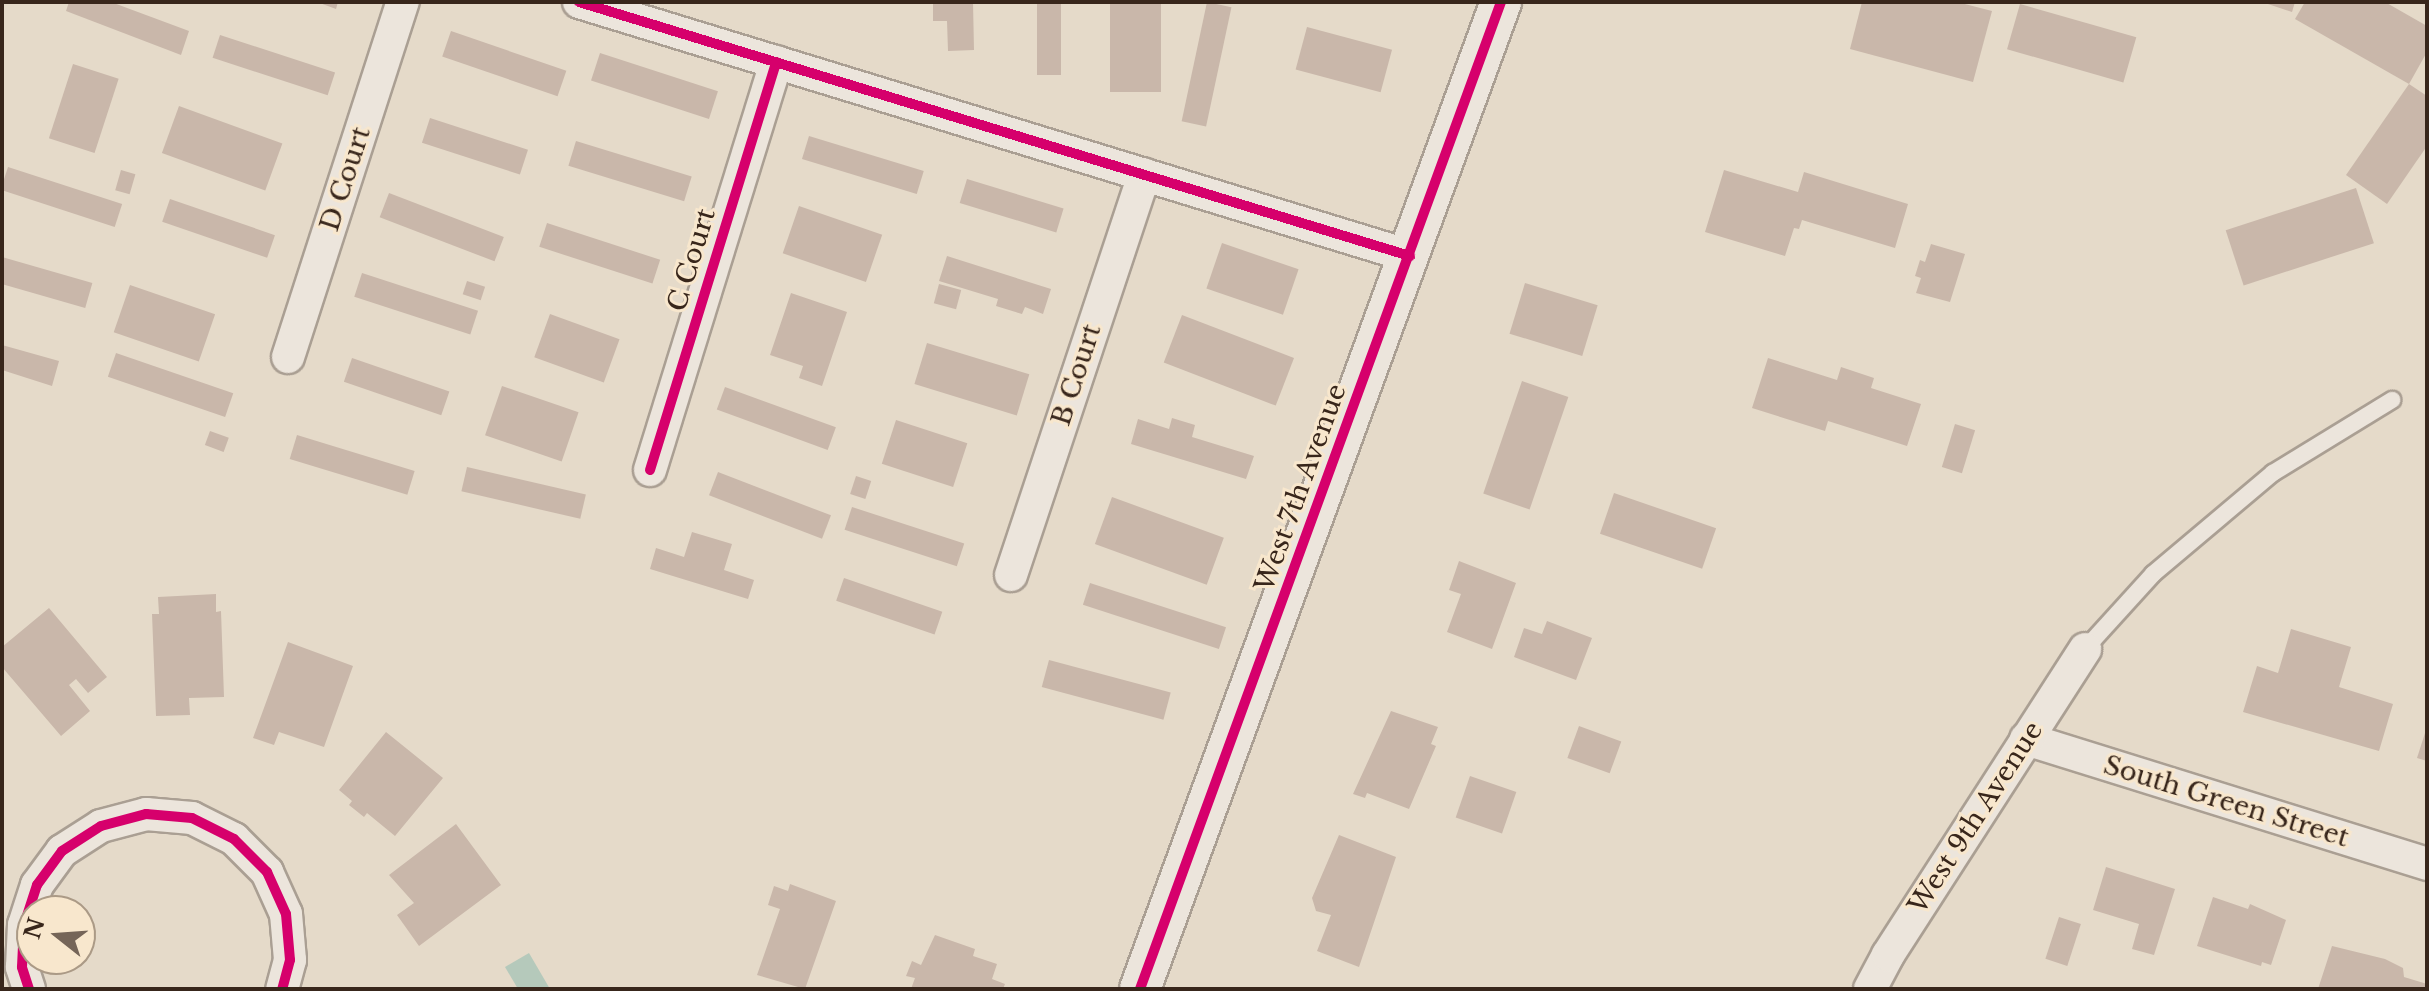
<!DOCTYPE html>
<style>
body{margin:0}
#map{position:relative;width:2429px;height:991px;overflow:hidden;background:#e5dac9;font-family:"Libre Baskerville",serif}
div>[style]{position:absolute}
.water>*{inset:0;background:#b5c9bb}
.building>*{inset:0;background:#c9b7aa;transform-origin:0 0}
.roads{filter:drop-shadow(2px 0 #aa9f93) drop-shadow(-2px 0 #aa9f93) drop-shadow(0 2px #aa9f93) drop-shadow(0 -2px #aa9f93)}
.service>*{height:16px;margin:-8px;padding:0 8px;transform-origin:8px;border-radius:8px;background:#ece5dc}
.minor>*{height:32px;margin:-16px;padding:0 16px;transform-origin:16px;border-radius:16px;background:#ece5dc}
.tertiary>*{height:40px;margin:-20px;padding:0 20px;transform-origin:20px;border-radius:20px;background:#ece5dc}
.cycleway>*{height:10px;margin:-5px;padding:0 5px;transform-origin:5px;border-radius:5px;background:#d6006c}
span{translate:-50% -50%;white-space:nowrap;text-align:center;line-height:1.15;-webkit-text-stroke:6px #f8e7cd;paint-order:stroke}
.street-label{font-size:26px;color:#38261b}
.frame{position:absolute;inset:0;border:4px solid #38261b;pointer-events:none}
.north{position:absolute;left:16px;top:895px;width:80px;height:80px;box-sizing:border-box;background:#f8e7cd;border:2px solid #ab9a86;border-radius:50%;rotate:287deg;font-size:22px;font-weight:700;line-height:32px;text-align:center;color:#38261b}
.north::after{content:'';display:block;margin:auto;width:28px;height:36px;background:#756558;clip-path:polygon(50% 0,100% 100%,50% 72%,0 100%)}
</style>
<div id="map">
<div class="water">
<i style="clip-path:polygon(529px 953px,550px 989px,518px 989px,505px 967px)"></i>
</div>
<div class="building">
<i style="clip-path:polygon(69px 2px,111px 2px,189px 31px,181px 55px,66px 11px)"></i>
<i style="clip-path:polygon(317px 2px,338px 2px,336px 9px)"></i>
<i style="clip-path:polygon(933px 2px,973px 2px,974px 50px,948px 51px,947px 21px,933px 21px)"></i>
<i style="left:1037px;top:2px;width:24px;height:73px"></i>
<i style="left:1110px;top:2px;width:51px;height:90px"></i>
<i style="left:1207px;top:2px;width:25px;height:122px;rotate:12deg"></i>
<i style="clip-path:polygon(1862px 2px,1957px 2px,1992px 11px,1973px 82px,1850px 49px)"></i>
<i style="clip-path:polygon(2262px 2px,2295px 2px,2292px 12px)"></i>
<i style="clip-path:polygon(2305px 2px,2385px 2px,2427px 26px,2427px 52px,2409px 84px,2295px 19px)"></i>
<i style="left:2020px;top:4px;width:121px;height:47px;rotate:16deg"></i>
<i style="left:1307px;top:27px;width:88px;height:44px;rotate:15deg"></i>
<i style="left:451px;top:31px;width:122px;height:27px;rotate:19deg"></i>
<i style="left:220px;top:35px;width:121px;height:24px;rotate:18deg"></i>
<i style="left:600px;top:53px;width:124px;height:29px;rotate:18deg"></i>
<i style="left:73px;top:64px;width:48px;height:78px;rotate:18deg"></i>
<i style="clip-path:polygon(2409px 84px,2427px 96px,2427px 146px,2387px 204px,2346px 175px)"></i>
<i style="left:179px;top:106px;width:110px;height:50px;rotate:20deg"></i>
<i style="left:430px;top:118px;width:103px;height:26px;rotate:18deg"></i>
<i style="left:809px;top:136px;width:120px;height:24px;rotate:17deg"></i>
<i style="left:576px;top:141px;width:121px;height:26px;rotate:17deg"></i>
<i style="left:8px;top:167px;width:120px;height:24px;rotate:18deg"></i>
<i style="left:121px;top:170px;width:15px;height:21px;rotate:16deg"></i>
<i style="clip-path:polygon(1724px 170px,1798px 192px,1804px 172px,1908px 204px,1895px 248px,1802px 220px,1799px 229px,1794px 228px,1785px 256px,1705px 232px)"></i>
<i style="left:967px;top:179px;width:101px;height:25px;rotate:17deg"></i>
<i style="left:2356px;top:188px;width:58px;height:137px;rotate:72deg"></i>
<i style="left:389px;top:193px;width:123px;height:26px;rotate:21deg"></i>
<i style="left:170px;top:199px;width:111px;height:24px;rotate:19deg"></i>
<i style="left:799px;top:206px;width:88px;height:50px;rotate:19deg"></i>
<i style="left:547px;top:223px;width:119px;height:25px;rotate:18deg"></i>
<i style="left:1222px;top:243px;width:81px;height:48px;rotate:19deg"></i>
<i style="clip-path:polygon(1931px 244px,1965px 254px,1950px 302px,1916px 293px,1921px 278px,1915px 276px,1920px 260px,1925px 262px)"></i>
<i style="clip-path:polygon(947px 256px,1051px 289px,1043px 314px,1025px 307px,1022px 314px,996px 306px,998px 299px,939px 281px)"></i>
<i style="left:2px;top:257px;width:94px;height:26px;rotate:16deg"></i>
<i style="left:362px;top:273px;width:122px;height:25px;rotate:18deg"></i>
<i style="left:467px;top:281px;width:19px;height:14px;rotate:18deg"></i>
<i style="left:1525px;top:283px;width:76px;height:53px;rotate:17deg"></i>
<i style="left:939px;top:284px;width:23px;height:20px;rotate:15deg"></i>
<i style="left:130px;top:285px;width:90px;height:50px;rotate:19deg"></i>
<i style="clip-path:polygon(791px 293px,847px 312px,822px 386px,799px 378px,803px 366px,770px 355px)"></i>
<i style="left:550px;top:314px;width:74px;height:46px;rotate:20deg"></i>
<i style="left:1182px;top:315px;width:120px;height:51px;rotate:21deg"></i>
<i style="left:927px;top:343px;width:107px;height:43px;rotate:17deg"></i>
<i style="clip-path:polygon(2px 345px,59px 361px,52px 386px,2px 370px)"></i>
<i style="left:116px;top:353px;width:124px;height:25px;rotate:19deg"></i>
<i style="left:352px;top:358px;width:103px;height:25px;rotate:19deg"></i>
<i style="clip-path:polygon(1768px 358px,1837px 380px,1841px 367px,1874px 378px,1871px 388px,1921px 404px,1907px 446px,1828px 421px,1825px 431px,1752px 408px)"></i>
<i style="left:1522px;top:381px;width:49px;height:119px;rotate:19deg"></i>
<i style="left:502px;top:386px;width:81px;height:52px;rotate:19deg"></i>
<i style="left:725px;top:387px;width:118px;height:24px;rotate:20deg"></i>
<i style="clip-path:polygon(1172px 418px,1195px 425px,1192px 437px,1254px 456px,1246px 479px,1131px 444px,1138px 419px,1169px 429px)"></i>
<i style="left:896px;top:420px;width:75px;height:46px;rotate:18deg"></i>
<i style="left:1955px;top:424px;width:21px;height:45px;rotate:17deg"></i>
<i style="left:210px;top:431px;width:20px;height:15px;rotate:20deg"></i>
<i style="left:297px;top:435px;width:123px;height:25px;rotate:17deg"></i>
<i style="left:467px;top:467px;width:122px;height:25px;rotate:13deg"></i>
<i style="left:718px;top:472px;width:121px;height:25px;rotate:21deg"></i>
<i style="left:856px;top:476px;width:16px;height:19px;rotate:18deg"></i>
<i style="left:1614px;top:493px;width:108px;height:43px;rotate:19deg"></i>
<i style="left:1112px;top:497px;width:119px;height:50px;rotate:20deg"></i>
<i style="left:852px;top:507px;width:118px;height:24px;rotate:18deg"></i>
<i style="clip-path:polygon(692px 532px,732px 544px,724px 570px,754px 580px,748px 599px,650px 569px,656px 548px,684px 557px)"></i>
<i style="clip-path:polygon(1459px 561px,1516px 583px,1492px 649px,1447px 632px,1461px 594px,1449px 590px)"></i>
<i style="left:844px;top:578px;width:104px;height:24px;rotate:19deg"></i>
<i style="left:1090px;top:583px;width:143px;height:23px;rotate:18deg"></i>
<i style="clip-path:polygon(216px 594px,216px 612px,221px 611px,224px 697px,189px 698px,190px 715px,156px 716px,152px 614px,159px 614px,158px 597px)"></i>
<i style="clip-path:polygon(49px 608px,107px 677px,88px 693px,76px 679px,69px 685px,90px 711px,61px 736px,2px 667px,2px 647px)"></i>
<i style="clip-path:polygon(1547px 621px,1592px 638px,1576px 680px,1514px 657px,1524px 628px,1542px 634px)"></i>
<i style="clip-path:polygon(2291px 629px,2351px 647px,2339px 687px,2393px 704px,2379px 751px,2243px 712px,2257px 666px,2278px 673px)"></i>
<i style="clip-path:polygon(288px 642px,353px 666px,324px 747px,279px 732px,274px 745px,253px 738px)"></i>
<i style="left:1049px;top:660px;width:126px;height:28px;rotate:15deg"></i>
<i style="clip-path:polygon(1391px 711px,1438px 727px,1431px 744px,1436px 746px,1409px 809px,1367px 793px,1365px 798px,1353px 794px)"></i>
<i style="left:1579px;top:726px;width:45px;height:34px;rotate:20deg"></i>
<i style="clip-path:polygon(2426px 730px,2427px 730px,2427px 761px,2417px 758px)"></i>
<i style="clip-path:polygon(386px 732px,443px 778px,395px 836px,367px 813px,364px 817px,349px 805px,352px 801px,339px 790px)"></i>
<i style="left:1470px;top:776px;width:49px;height:44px;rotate:19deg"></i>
<i style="clip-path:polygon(456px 824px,501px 885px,419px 946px,397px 915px,414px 903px,389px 875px)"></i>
<i style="clip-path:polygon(1339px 835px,1396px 857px,1359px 967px,1317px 951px,1331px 915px,1316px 911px,1312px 898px)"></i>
<i style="clip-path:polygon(2106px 867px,2175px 889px,2154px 955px,2132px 949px,2139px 924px,2093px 910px)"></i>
<i style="clip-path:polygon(790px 884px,836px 901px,805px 989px,757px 975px,780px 909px,768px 905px,774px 886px,788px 891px)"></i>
<i style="clip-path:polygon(2213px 897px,2248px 909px,2250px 904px,2286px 920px,2271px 965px,2262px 962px,2261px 966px,2197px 946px)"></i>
<i style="left:2059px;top:917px;width:23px;height:44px;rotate:18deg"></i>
<i style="clip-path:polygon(935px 935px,975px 949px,973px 956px,997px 964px,992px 979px,1005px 984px,1003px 989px,911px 989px,915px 978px,906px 976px,912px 961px,921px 965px)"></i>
<i style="clip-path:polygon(2332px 946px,2385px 959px,2403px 968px,2404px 977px,2427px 984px,2427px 989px,2318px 989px)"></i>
</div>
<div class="roads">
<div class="service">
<i style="left:2085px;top:649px;width:101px;rotate:-47.8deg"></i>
<i style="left:2153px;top:574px;width:157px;rotate:-40.1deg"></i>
<i style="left:2273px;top:473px;width:140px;rotate:-31.5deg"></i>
</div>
<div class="minor">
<i style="left:579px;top:2px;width:869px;rotate:17deg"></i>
<i style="left:288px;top:357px;width:373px;rotate:-72.1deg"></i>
<i style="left:650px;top:470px;width:427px;rotate:-72.8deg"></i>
<i style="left:1011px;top:575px;width:422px;rotate:-71.6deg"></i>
<i style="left:2026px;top:739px;width:420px;rotate:17.3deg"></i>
<i style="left:29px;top:989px;width:23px;rotate:-108deg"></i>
<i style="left:22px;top:967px;width:42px;rotate:-87.3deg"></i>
<i style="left:24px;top:925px;width:42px;rotate:-72deg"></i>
<i style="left:37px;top:885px;width:42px;rotate:-53.7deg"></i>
<i style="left:62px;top:851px;width:46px;rotate:-32.7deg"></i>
<i style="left:101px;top:826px;width:47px;rotate:-14.9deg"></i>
<i style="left:146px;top:814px;width:46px;rotate:5deg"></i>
<i style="left:192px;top:818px;width:47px;rotate:26.6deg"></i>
<i style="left:234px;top:839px;width:47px;rotate:45deg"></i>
<i style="left:267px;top:872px;width:46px;rotate:65.7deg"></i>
<i style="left:286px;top:914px;width:46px;rotate:85deg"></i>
<i style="left:290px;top:960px;width:30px;rotate:105deg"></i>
<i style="left:1870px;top:989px;width:38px;rotate:-62deg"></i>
<i style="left:1888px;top:955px;width:364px;rotate:-57.2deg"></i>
</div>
<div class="tertiary">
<i style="left:1140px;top:989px;width:1051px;rotate:-69.91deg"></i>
</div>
</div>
<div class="cycleway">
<i style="left:579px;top:2px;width:869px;rotate:17deg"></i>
<i style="left:650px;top:470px;width:427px;rotate:-72.8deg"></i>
<i style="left:29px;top:989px;width:23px;rotate:-108deg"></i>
<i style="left:22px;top:967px;width:42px;rotate:-87.3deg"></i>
<i style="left:24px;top:925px;width:42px;rotate:-72deg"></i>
<i style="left:37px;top:885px;width:42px;rotate:-53.7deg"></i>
<i style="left:62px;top:851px;width:46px;rotate:-32.7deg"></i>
<i style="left:101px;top:826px;width:47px;rotate:-14.9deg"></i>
<i style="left:146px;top:814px;width:46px;rotate:5deg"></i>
<i style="left:192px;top:818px;width:47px;rotate:26.6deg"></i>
<i style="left:234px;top:839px;width:47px;rotate:45deg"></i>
<i style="left:267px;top:872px;width:46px;rotate:65.7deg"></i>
<i style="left:286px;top:914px;width:46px;rotate:85deg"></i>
<i style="left:290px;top:960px;width:30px;rotate:105deg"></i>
<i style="left:1140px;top:989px;width:1051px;rotate:-69.91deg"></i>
</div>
<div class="street-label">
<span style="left:346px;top:179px;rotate:-72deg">D Court</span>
<span style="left:692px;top:260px;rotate:-73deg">C Court</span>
<span style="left:1077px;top:375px;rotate:-72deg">B Court</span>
<span style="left:1301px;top:488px;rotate:-70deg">West 7th Avenue</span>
<span style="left:2226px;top:802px;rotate:17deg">South Green Street</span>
<span style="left:1976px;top:818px;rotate:-57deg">West 9th Avenue</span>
</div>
<div class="frame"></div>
<div class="north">N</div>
</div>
